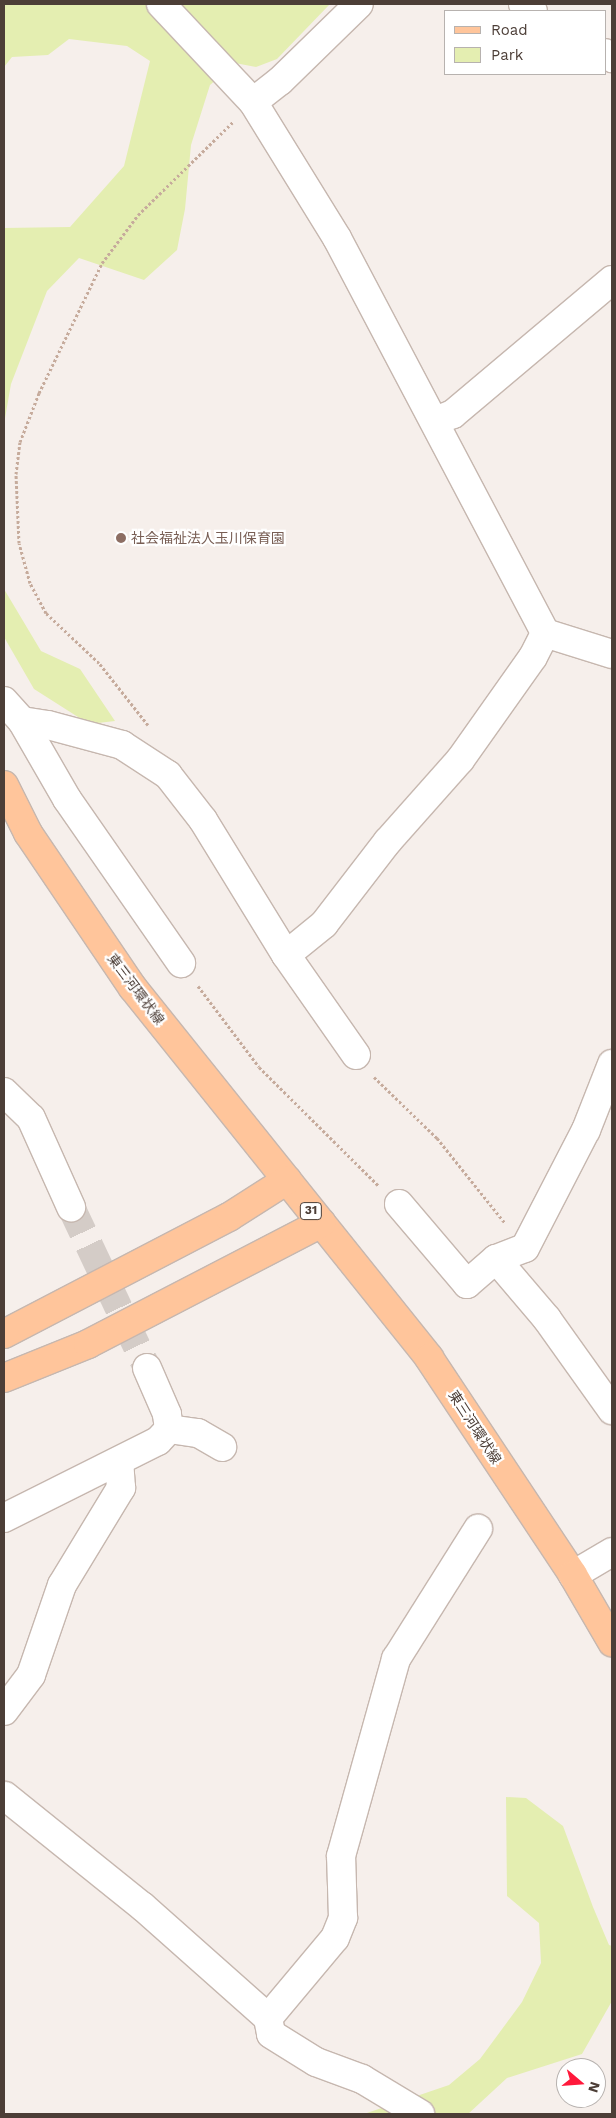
<!DOCTYPE html>
<meta charset="utf-8">
<style>
body{margin:0}
#map{position:relative;width:616px;height:2118px;overflow:hidden;background:#f6efeb;font-family:"Work Sans","Noto Sans JP",sans-serif}
div>[style]{position:absolute}
.green>*{inset:0;background:#e4eeb1}
.minor-tunnel>*{height:28px;margin-top:-14px;transform-origin:0;background:repeating-linear-gradient(90deg,#d4ccc7 0 28px,transparent 0 42px)}
.path>*{height:3px;margin-top:-1.5px;transform-origin:0;background:repeating-linear-gradient(90deg,#c6ab9c 0 2.5px,transparent 0 5px)}
.roads{filter:drop-shadow(1px 0 #c6b7af) drop-shadow(-1px 0 #c6b7af) drop-shadow(0 1px #c6b7af) drop-shadow(0 -1px #c6b7af)}
.minor>*{height:28px;margin:-14px;padding:0 14px;transform-origin:14px;border-radius:14px;background:#fff}
.major>*{height:28px;margin:-14px;padding:0 14px;transform-origin:14px;border-radius:14px;background:#ffc59b}
.dots>*{width:14px;height:14px;translate:-50% -50%;box-sizing:border-box;border:2px solid #fff;border-radius:50%}
span{translate:-50% -50%;white-space:nowrap;text-align:center;line-height:1.15;-webkit-text-stroke:4.5px #fff;paint-order:stroke}
.shield-label span{padding:1px 4px;background:#fff;border:1px solid;border-radius:4px;-webkit-text-stroke-width:0}
.shield-label{font-size:12px;color:#4c3e37;font-weight:700}
.education-label{font-size:14px;color:#785e54}
.left{translate:0 -50%;text-align:left}
.street-label{font-size:14px;color:#4c3e37}
.frame{position:absolute;inset:0;border:5px solid #4c3e37;pointer-events:none}
.legend{position:absolute;left:444px;top:10px;width:162px;height:65px;box-sizing:border-box;background:#fff;border:1px solid #b7b2af;margin:0;padding:6px 9px;list-style:none;font-size:15px;color:#4c3e37}
.legend li{display:flex;align-items:center;gap:10px;height:25px}
.legend b{width:25px;border:1px solid #b7b2af}
.north{position:absolute;left:556px;top:2058px;width:50px;height:50px;box-sizing:border-box;background:#fff;border:1px solid #b7b2af;border-radius:50%;rotate:108deg;font-size:14px;font-weight:700;line-height:20px;text-align:center;color:#4c3e37}
.north::after{content:'';display:block;margin:auto;width:18px;height:22px;background:#ff193b;clip-path:polygon(50% 0,100% 100%,50% 72%,0 100%)}
</style>
<div id="map">
<div class="green">
<i style="clip-path:polygon(4px 4px,330px 4px,277px 59px,256px 67px,235px 63px,210px 85px,191px 145px,185px 209px,177px 250px,144px 280px,79px 258px,47px 291px,11px 384px,4px 424px,4px 228px,70px 227px,124px 166px,150px 61px,127px 46px,69px 39px,48px 55px,12px 57px,4px 67px)"></i>
<i style="clip-path:polygon(4px 589px,41px 651px,80px 669px,115px 721px,89px 724px,34px 689px,4px 637px)"></i>
<i style="clip-path:polygon(506px 1797px,526px 1798px,563px 1826px,593px 1907px,609px 1945px,612px 1946px,612px 2001px,582px 2054px,507px 2078px,468px 2114px,364px 2114px,449px 2085px,480px 2059px,522px 2002px,541px 1963px,539px 1923px,507px 1896px)"></i>
</div>
<div class="minor-tunnel">
<i style="left:71px;top:1207px;width:178px;rotate:64.7deg"></i>
</div>
<div class="path">
<i style="left:148px;top:725px;width:79px;rotate:-128.3deg"></i>
<i style="left:99px;top:663px;width:73px;rotate:-136.7deg"></i>
<i style="left:46px;top:613px;width:34px;rotate:-118deg"></i>
<i style="left:30px;top:583px;width:41px;rotate:-105.4deg"></i>
<i style="left:19px;top:543px;width:69px;rotate:-92.5deg"></i>
<i style="left:16px;top:474px;width:32px;rotate:-83deg"></i>
<i style="left:20px;top:442px;width:53px;rotate:-68.8deg"></i>
<i style="left:39px;top:393px;width:144px;rotate:-64.1deg"></i>
<i style="left:102px;top:263px;width:60px;rotate:-53.1deg"></i>
<i style="left:138px;top:215px;width:133px;rotate:-44.4deg"></i>
<i style="left:198px;top:986px;width:101px;rotate:53deg"></i>
<i style="left:259px;top:1067px;width:168px;rotate:44.8deg"></i>
<i style="left:374px;top:1077px;width:88px;rotate:44.1deg"></i>
<i style="left:437px;top:1138px;width:109px;rotate:51.3deg"></i>
</div>
<div class="roads">
<div class="minor">
<i style="left:161px;top:4px;width:134px;rotate:46.8deg"></i>
<i style="left:253px;top:102px;width:160px;rotate:58.3deg"></i>
<i style="left:337px;top:238px;width:446px;rotate:62.2deg"></i>
<i style="left:545px;top:633px;width:70px;rotate:17.4deg"></i>
<i style="left:523px;top:4px;width:12px;rotate:35deg"></i>
<i style="left:605px;top:53px;width:9px;rotate:36deg"></i>
<i style="left:253px;top:102px;width:34px;rotate:-38deg"></i>
<i style="left:280px;top:81px;width:110px;rotate:-44.3deg"></i>
<i style="left:435px;top:421px;width:19px;rotate:-21deg"></i>
<i style="left:453px;top:414px;width:208px;rotate:-40.1deg"></i>
<i style="left:4px;top:701px;width:27px;rotate:48deg"></i>
<i style="left:22px;top:721px;width:90px;rotate:60deg"></i>
<i style="left:67px;top:799px;width:200px;rotate:55.2deg"></i>
<i style="left:22px;top:721px;width:26px;rotate:9deg"></i>
<i style="left:48px;top:725px;width:77px;rotate:15.1deg"></i>
<i style="left:122px;top:745px;width:55px;rotate:33.1deg"></i>
<i style="left:168px;top:775px;width:57px;rotate:52.1deg"></i>
<i style="left:203px;top:820px;width:158px;rotate:58.4deg"></i>
<i style="left:286px;top:955px;width:122px;rotate:55deg"></i>
<i style="left:286px;top:955px;width:49px;rotate:-39.2deg"></i>
<i style="left:324px;top:924px;width:105px;rotate:-52.4deg"></i>
<i style="left:388px;top:841px;width:108px;rotate:-48.4deg"></i>
<i style="left:460px;top:760px;width:126px;rotate:-54.7deg"></i>
<i style="left:533px;top:657px;width:27px;rotate:-63deg"></i>
<i style="left:4px;top:1092px;width:37px;rotate:44deg"></i>
<i style="left:31px;top:1118px;width:98px;rotate:65.8deg"></i>
<i style="left:399px;top:1204px;width:105px;rotate:49.6deg"></i>
<i style="left:467px;top:1284px;width:38px;rotate:-41deg"></i>
<i style="left:496px;top:1259px;width:31px;rotate:-21deg"></i>
<i style="left:525px;top:1248px;width:133px;rotate:-62.7deg"></i>
<i style="left:586px;top:1130px;width:71px;rotate:-68.5deg"></i>
<i style="left:496px;top:1259px;width:79px;rotate:49.6deg"></i>
<i style="left:547px;top:1319px;width:112px;rotate:54.5deg"></i>
<i style="left:169px;top:1429px;width:29px;rotate:8deg"></i>
<i style="left:198px;top:1433px;width:28px;rotate:30deg"></i>
<i style="left:4px;top:1518px;width:172px;rotate:-26.6deg"></i>
<i style="left:158px;top:1441px;width:16px;rotate:-47deg"></i>
<i style="left:169px;top:1429px;width:15px;rotate:-98deg"></i>
<i style="left:167px;top:1414px;width:50px;rotate:-113.5deg"></i>
<i style="left:573px;top:1575px;width:45px;rotate:-30.5deg"></i>
<i style="left:4px;top:1711px;width:45px;rotate:-53.1deg"></i>
<i style="left:31px;top:1675px;width:95px;rotate:-71deg"></i>
<i style="left:62px;top:1585px;width:114px;rotate:-58.7deg"></i>
<i style="left:121px;top:1488px;width:27px;rotate:-94deg"></i>
<i style="left:5px;top:1796px;width:176px;rotate:38.8deg"></i>
<i style="left:142px;top:1906px;width:169px;rotate:41.6deg"></i>
<i style="left:268px;top:2018px;width:16px;rotate:79deg"></i>
<i style="left:271px;top:2034px;width:53px;rotate:31.9deg"></i>
<i style="left:316px;top:2062px;width:49px;rotate:20.3deg"></i>
<i style="left:362px;top:2079px;width:68px;rotate:31.1deg"></i>
<i style="left:268px;top:2018px;width:104px;rotate:-50.1deg"></i>
<i style="left:335px;top:1938px;width:22px;rotate:-68deg"></i>
<i style="left:343px;top:1918px;width:62px;rotate:-91.8deg"></i>
<i style="left:341px;top:1856px;width:205px;rotate:-74.4deg"></i>
<i style="left:396px;top:1659px;width:154px;rotate:-57.8deg"></i>
</div>
<div class="major">
<i style="left:4px;top:785px;width:54px;rotate:63.4deg"></i>
<i style="left:28px;top:833px;width:187px;rotate:55.9deg"></i>
<i style="left:133px;top:988px;width:474px;rotate:51.3deg"></i>
<i style="left:429px;top:1358px;width:260px;rotate:56.4deg"></i>
<i style="left:573px;top:1575px;width:78px;rotate:59.8deg"></i>
<i style="left:4px;top:1334px;width:254px;rotate:-27.5deg"></i>
<i style="left:229px;top:1217px;width:69px;rotate:-32.5deg"></i>
<i style="left:4px;top:1378px;width:91px;rotate:-22deg"></i>
<i style="left:88px;top:1344px;width:263px;rotate:-27.4deg"></i>
</div>
</div>
<div class="dots">
<i style="left:121px;top:538px;background:#8d6e63"></i>
</div>
<div class="shield-label">
<span style="left:311px;top:1211px">31</span>
</div>
<div class="education-label">
<span class="left" style="left:131px;top:538px">社会福祉法人玉川保育園</span>
</div>
<div class="street-label">
<span style="left:136px;top:989px;rotate:53deg">東三河環状線</span>
<span style="left:475px;top:1427px;rotate:57deg">東三河環状線</span>
</div>
<div class="frame"></div>
<ul class="legend">
<li><b style="height:6px;background:#ffc59b"></b>Road</li>
<li><b style="height:14px;background:#e4eeb1"></b>Park</li>
</ul>
<div class="north">N</div>
</div>
